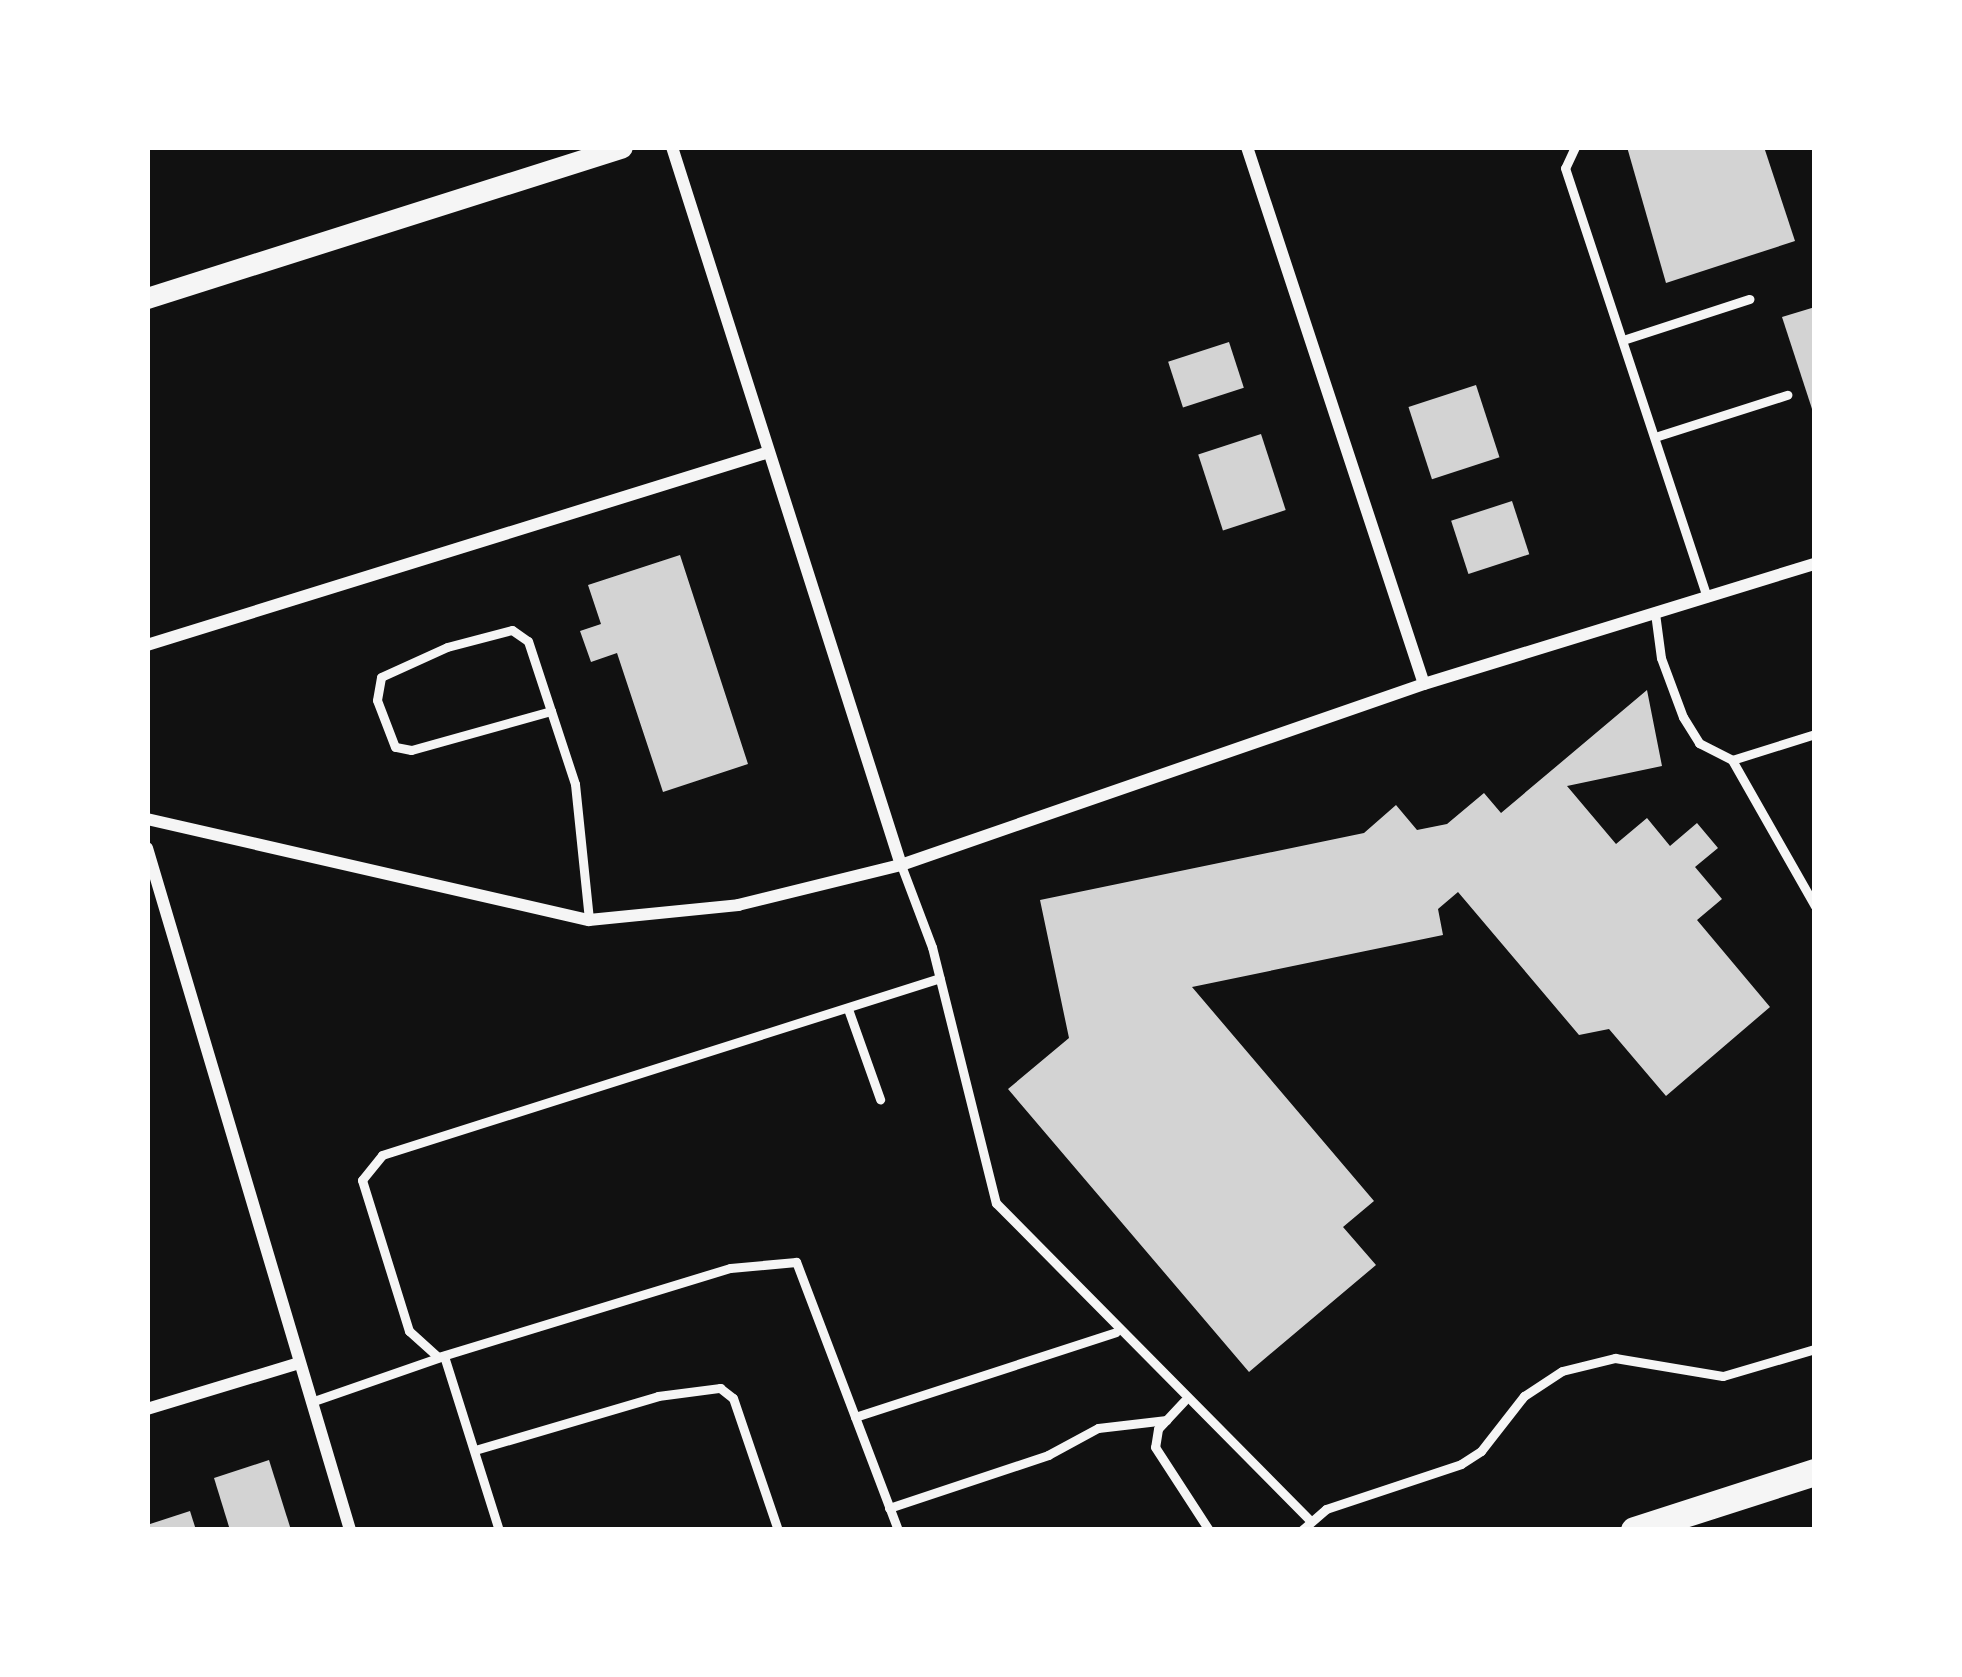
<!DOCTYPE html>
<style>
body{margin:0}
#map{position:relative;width:1962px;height:1677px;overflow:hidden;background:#111;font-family:"PT Sans Narrow",sans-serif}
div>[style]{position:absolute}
.building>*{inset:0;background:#d3d3d3;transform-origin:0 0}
.service>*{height:9px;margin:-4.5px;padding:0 4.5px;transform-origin:4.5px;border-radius:4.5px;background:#f5f5f5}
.minor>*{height:12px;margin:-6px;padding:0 6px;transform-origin:6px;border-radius:6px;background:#f5f5f5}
.tertiary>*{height:21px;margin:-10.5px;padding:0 10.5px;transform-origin:10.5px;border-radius:10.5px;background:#f5f5f5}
.primary>*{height:27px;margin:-13.5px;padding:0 13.5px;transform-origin:13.5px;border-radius:13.5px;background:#f5f5f5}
span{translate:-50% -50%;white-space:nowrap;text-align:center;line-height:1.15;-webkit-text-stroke:9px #fff;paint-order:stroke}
.frame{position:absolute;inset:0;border:150px solid #fff;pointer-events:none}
</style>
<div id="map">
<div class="building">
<i style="clip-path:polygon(1627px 147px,1764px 147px,1795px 241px,1666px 283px)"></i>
<i style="clip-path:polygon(1815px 307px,1815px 415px,1814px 415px,1782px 317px)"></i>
<i style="left:1229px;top:342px;width:48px;height:64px;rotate:72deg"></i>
<i style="left:1476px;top:385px;width:76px;height:71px;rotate:72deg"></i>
<i style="left:1261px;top:434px;width:80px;height:66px;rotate:72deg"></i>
<i style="left:1512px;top:501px;width:56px;height:64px;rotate:72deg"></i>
<i style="clip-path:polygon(680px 555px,748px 764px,663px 792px,617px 653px,591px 662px,580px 631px,601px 624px,588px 585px)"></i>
<i style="clip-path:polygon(1647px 690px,1662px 766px,1567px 786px,1616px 844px,1647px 818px,1670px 846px,1697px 823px,1718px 848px,1695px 867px,1722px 899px,1697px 920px,1770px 1007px,1666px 1096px,1609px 1029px,1579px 1035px,1458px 892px,1438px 909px,1443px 935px,1192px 987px,1374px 1201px,1343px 1227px,1376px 1265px,1249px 1372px,1008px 1089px,1069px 1038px,1040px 900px,1364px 833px,1396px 805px,1417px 830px,1447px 824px,1484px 793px,1501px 813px)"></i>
<i style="clip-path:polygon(269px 1460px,291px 1530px,230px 1530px,214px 1478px)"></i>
<i style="clip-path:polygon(190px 1511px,196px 1530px,147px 1530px,147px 1525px)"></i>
</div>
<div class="service">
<i style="left:1575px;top:147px;width:23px;rotate:115deg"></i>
<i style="left:1565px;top:168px;width:452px;rotate:71.7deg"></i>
<i style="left:1623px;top:340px;width:133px;rotate:-18deg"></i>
<i style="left:1655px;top:437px;width:139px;rotate:-17.7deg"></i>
<i style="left:1655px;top:613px;width:45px;rotate:82.4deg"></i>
<i style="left:1661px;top:658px;width:63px;rotate:69.6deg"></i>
<i style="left:1683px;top:717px;width:31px;rotate:58deg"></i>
<i style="left:1699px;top:743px;width:37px;rotate:27deg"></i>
<i style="left:1732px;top:760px;width:168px;rotate:60.4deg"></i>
<i style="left:551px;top:711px;width:145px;rotate:164.4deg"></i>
<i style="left:411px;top:750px;width:16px;rotate:-169deg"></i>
<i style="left:395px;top:747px;width:50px;rotate:-111deg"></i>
<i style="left:377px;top:700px;width:23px;rotate:-80deg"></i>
<i style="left:381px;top:677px;width:72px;rotate:-24.4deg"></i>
<i style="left:447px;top:647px;width:67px;rotate:-14.7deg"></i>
<i style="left:512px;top:630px;width:19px;rotate:35deg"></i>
<i style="left:528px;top:641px;width:74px;rotate:71.8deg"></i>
<i style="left:551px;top:711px;width:77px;rotate:71.8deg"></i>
<i style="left:575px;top:784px;width:137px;rotate:84.1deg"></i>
<i style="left:1732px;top:760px;width:87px;rotate:-17.4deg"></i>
<i style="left:901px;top:865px;width:88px;rotate:69.3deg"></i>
<i style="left:932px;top:947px;width:264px;rotate:76deg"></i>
<i style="left:996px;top:1203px;width:445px;rotate:45.3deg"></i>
<i style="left:848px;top:1009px;width:96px;rotate:70.4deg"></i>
<i style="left:1184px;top:1401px;width:38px;rotate:133deg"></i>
<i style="left:1158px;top:1429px;width:18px;rotate:99deg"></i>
<i style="left:1155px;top:1447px;width:99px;rotate:57deg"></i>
<i style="left:311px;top:1402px;width:141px;rotate:-19.1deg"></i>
<i style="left:444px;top:1356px;width:182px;rotate:72.5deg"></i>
<i style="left:855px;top:1417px;width:274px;rotate:-18deg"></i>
<i style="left:475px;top:1450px;width:191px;rotate:-16.4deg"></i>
<i style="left:658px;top:1396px;width:63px;rotate:-7.4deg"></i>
<i style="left:720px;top:1388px;width:16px;rotate:38deg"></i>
<i style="left:733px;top:1398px;width:139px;rotate:71.2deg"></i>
<i style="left:889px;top:1508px;width:168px;rotate:-18.4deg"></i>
<i style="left:1048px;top:1455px;width:57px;rotate:-28.4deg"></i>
<i style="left:1098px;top:1428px;width:69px;rotate:-6.6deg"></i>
<i style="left:898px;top:1530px;width:287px;rotate:-110.8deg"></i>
<i style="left:796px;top:1262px;width:66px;rotate:174.8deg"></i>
<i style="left:730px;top:1268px;width:305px;rotate:163deg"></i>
<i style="left:438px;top:1357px;width:39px;rotate:-138deg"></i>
<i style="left:409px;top:1331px;width:158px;rotate:-107.3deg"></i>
<i style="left:362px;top:1180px;width:32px;rotate:-51deg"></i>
<i style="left:382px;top:1155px;width:585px;rotate:-17.6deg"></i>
<i style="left:1302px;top:1530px;width:32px;rotate:-41deg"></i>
<i style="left:1326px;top:1509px;width:142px;rotate:-18.4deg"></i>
<i style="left:1461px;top:1464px;width:24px;rotate:-33deg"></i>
<i style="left:1481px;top:1451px;width:70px;rotate:-52deg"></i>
<i style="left:1524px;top:1396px;width:45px;rotate:-33.3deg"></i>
<i style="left:1562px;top:1371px;width:55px;rotate:-13.8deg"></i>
<i style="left:1615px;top:1358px;width:109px;rotate:9.5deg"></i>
<i style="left:1723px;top:1376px;width:96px;rotate:-16.4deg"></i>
</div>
<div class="minor">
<i style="left:672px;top:147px;width:754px;rotate:72.31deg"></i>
<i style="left:1247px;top:147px;width:565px;rotate:71.76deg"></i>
<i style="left:147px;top:645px;width:651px;rotate:-17.24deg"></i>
<i style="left:147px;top:819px;width:453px;rotate:12.9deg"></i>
<i style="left:589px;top:920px;width:150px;rotate:-5.7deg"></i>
<i style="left:738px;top:905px;width:168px;rotate:-13.8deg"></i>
<i style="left:901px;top:865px;width:553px;rotate:-19.09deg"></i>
<i style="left:1424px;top:684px;width:409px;rotate:-17.1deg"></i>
<i style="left:147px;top:848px;width:712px;rotate:73.42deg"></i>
<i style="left:147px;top:1409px;width:159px;rotate:-16.8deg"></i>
</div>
<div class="tertiary">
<i style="left:147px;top:298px;width:498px;rotate:-17.6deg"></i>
</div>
<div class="primary">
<i style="left:1634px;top:1530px;width:190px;rotate:-17.8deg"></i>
</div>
<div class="frame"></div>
</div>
